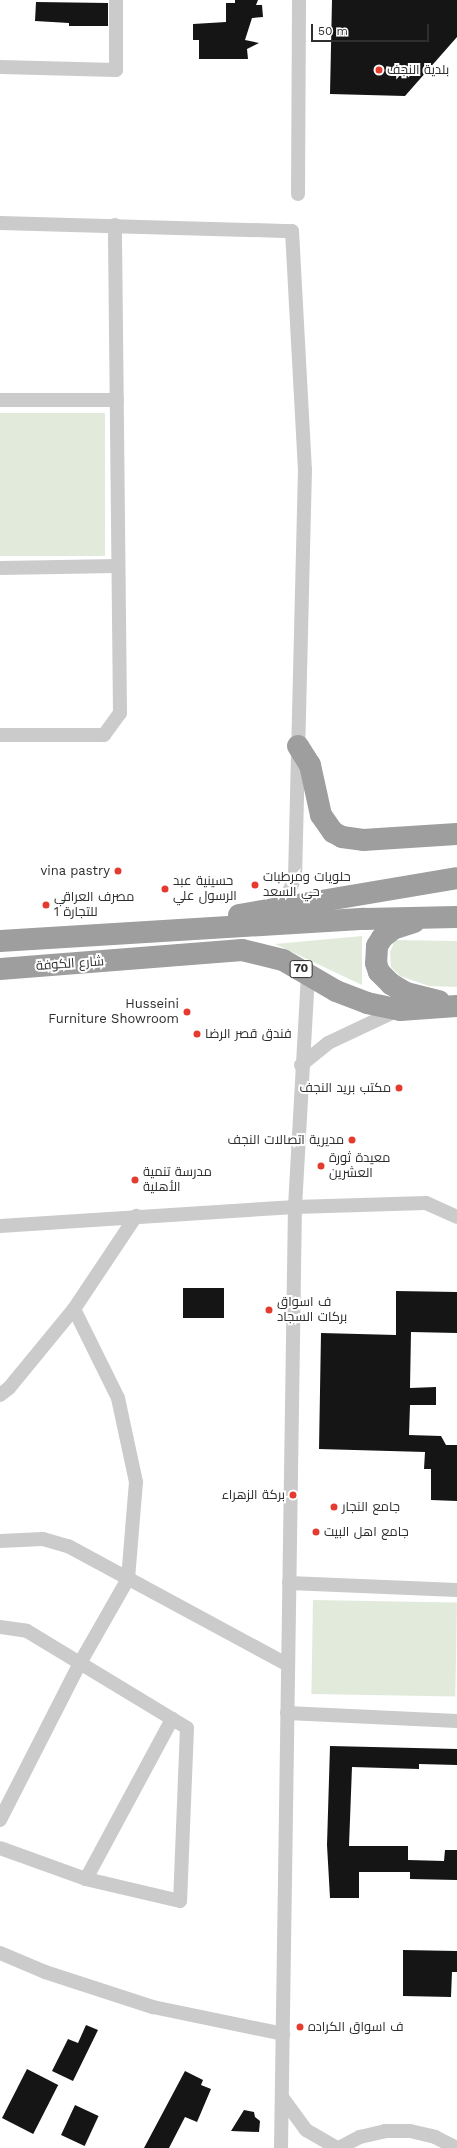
<!DOCTYPE html>
<meta charset="utf-8">
<style>
body{margin:0}
#map{position:relative;width:457px;height:2148px;overflow:hidden;background:#fff;font-family:"Work Sans",Cairo,sans-serif}
div>[style]{position:absolute}
.green>*{inset:0;background:#e2ebdb;transform-origin:0 0}
.building>*{inset:0;background:#151515;transform-origin:0 0}
.minor>*{height:14px;margin:-7px;padding:0 7px;transform-origin:7px;border-radius:7px;background:#cbcbcb}
.trunk>*{height:22px;margin:-11px;padding:0 11px;transform-origin:11px;border-radius:11px;background:#9e9e9e}
.dots>*{width:11px;height:11px;translate:-50% -50%;box-sizing:border-box;border:2px solid #fff;border-radius:50%}
span{translate:-50% -50%;white-space:nowrap;text-align:center;line-height:1.15;-webkit-text-stroke:4px #fff;paint-order:stroke}
.shield-label span{padding:1px 3px;background:#fff;border:1px solid;border-radius:3px;-webkit-text-stroke-width:0}
.shield-label{font-size:12px;color:#2e2e2e;font-weight:700}
.poi-label{font-size:13px;color:#2e2e2e}
.left{translate:0 -50%;text-align:left}
.right{translate:-100% -50%;text-align:right}
.street-label{font-size:13px;color:#2e2e2e}
.scale{position:absolute;left:311px;top:24px;width:118px;height:18px;box-sizing:border-box;border:2px solid #2e2e2e;border-top:0;padding-left:5px;font-size:12px;line-height:14px;white-space:nowrap;color:#2e2e2e;-webkit-text-stroke:3px #fff;paint-order:stroke}
</style>
<div id="map">
<div class="green">
<i style="left:0;top:413px;width:105px;height:143px"></i>
<i style="clip-path:polygon(362px 936px,362px 985px,275px 944px)"></i>
<i style="clip-path:polygon(395px 940px,457px 941px,457px 987px,429px 986px,400px 976px,391px 967px,390px 952px)"></i>
<i style="left:313px;top:1600px;width:144px;height:94px;rotate:1deg"></i>
</div>
<div class="building">
<i style="clip-path:polygon(235px 0,258px 0,256px 5px,262px 5px,263px 17px,252px 18px,245px 40px,259px 43px,247px 49px,248px 59px,199px 59px,199px 40px,193px 40px,193px 24px,226px 22px,226px 3px,235px 3px)"></i>
<i style="clip-path:polygon(332px 0,457px 0,457px 37px,405px 96px,330px 94px)"></i>
<i style="clip-path:polygon(36px 2px,108px 3px,108px 26px,69px 26px,69px 23px,35px 21px)"></i>
<i style="left:183px;top:1288px;width:41px;height:30px"></i>
<i style="clip-path:polygon(396px 1291px,457px 1292px,457px 1333px,411px 1332px,410px 1388px,436px 1387px,436px 1405px,410px 1405px,409px 1435px,441px 1436px,446px 1445px,457px 1445px,457px 1501px,431px 1500px,431px 1469px,424px 1469px,425px 1452px,319px 1449px,321px 1333px,396px 1335px)"></i>
<i style="clip-path:polygon(330px 1746px,457px 1749px,457px 1765px,419px 1764px,419px 1769px,352px 1767px,349px 1846px,408px 1846px,408px 1860px,444px 1861px,445px 1850px,457px 1850px,457px 1880px,410px 1879px,410px 1872px,359px 1872px,359px 1898px,330px 1898px,327px 1845px)"></i>
<i style="clip-path:polygon(403px 1950px,457px 1951px,457px 1972px,452px 1972px,451px 1997px,403px 1996px)"></i>
<i style="clip-path:polygon(86px 2025px,98px 2030px,73px 2081px,52px 2071px,68px 2039px,78px 2043px)"></i>
<i style="left:27px;top:2069px;width:35px;height:55px;rotate:27deg"></i>
<i style="clip-path:polygon(185px 2071px,203px 2080px,201px 2085px,211px 2089px,197px 2122px,185px 2117px,169px 2148px,144px 2148px)"></i>
<i style="left:75px;top:2105px;width:26px;height:33px;rotate:25deg"></i>
<i style="clip-path:polygon(244px 2110px,254px 2112px,255px 2117px,260px 2121px,259px 2132px,231px 2131px)"></i>
</div>
<div class="minor">
<i style="left:0;top:67px;width:116px;rotate:1.5deg"></i>
<i style="left:116px;top:70px;width:70px;rotate:-90deg"></i>
<i style="left:298px;top:194px;width:194px;rotate:-89.7deg"></i>
<i style="left:0;top:223px;width:292px;rotate:1.6deg"></i>
<i style="left:292px;top:231px;width:238px;rotate:86.9deg"></i>
<i style="left:305px;top:469px;width:408px;rotate:91.4deg"></i>
<i style="left:295px;top:877px;width:22px;rotate:112deg"></i>
<i style="left:287px;top:897px;width:17px;rotate:144deg"></i>
<i style="left:0;top:400px;width:117px"></i>
<i style="left:0;top:568px;width:118px;rotate:-1deg"></i>
<i style="left:0;top:735px;width:104px"></i>
<i style="left:104px;top:735px;width:27px;rotate:-54deg"></i>
<i style="left:120px;top:713px;width:488px;rotate:-90.6deg"></i>
<i style="left:301px;top:1065px;width:35px;rotate:-39deg"></i>
<i style="left:328px;top:1043px;width:77px;rotate:-25.2deg"></i>
<i style="left:0;top:1226px;width:296px;rotate:-3.7deg"></i>
<i style="left:295px;top:1207px;width:131px;rotate:-1.7deg"></i>
<i style="left:426px;top:1203px;width:34px;rotate:24deg"></i>
<i style="left:0;top:1395px;width:11px;rotate:-38deg"></i>
<i style="left:9px;top:1388px;width:102px;rotate:-50.6deg"></i>
<i style="left:74px;top:1309px;width:112px;rotate:-56.3deg"></i>
<i style="left:0;top:1541px;width:43px;rotate:-2.7deg"></i>
<i style="left:43px;top:1539px;width:26px;rotate:16deg"></i>
<i style="left:68px;top:1546px;width:250px;rotate:28.4deg"></i>
<i style="left:289px;top:1583px;width:168px;rotate:2.4deg"></i>
<i style="left:0;top:1627px;width:27px;rotate:8deg"></i>
<i style="left:27px;top:1631px;width:187px;rotate:31.2deg"></i>
<i style="left:187px;top:1728px;width:173px;rotate:92.3deg"></i>
<i style="left:180px;top:1901px;width:97px;rotate:-166.8deg"></i>
<i style="left:86px;top:1879px;width:91px;rotate:-160.2deg"></i>
<i style="left:287px;top:1713px;width:170px;rotate:2.7deg"></i>
<i style="left:0;top:1820px;width:176px;rotate:-63deg"></i>
<i style="left:80px;top:1663px;width:97px;rotate:-60.3deg"></i>
<i style="left:128px;top:1579px;width:97px;rotate:-85.3deg"></i>
<i style="left:136px;top:1482px;width:86px;rotate:-102.1deg"></i>
<i style="left:118px;top:1398px;width:99px;rotate:-116.3deg"></i>
<i style="left:86px;top:1879px;width:182px;rotate:-61.7deg"></i>
<i style="left:0;top:1953px;width:49px;rotate:22.9deg"></i>
<i style="left:45px;top:1972px;width:114px;rotate:18deg"></i>
<i style="left:153px;top:2007px;width:133px;rotate:11.7deg"></i>
<i style="left:282px;top:2097px;width:41px;rotate:54deg"></i>
<i style="left:306px;top:2130px;width:36px;rotate:30deg"></i>
<i style="left:281px;top:2148px;width:941px;rotate:-89.15deg"></i>
<i style="left:295px;top:1207px;width:233px;rotate:-86.8deg"></i>
<i style="left:339px;top:2148px;width:24px;rotate:-28deg"></i>
<i style="left:360px;top:2137px;width:26px;rotate:-13deg"></i>
<i style="left:385px;top:2131px;width:25px"></i>
<i style="left:410px;top:2131px;width:26px;rotate:13deg"></i>
<i style="left:435px;top:2137px;width:25px;rotate:27deg"></i>
</div>
<div class="trunk">
<i style="left:298px;top:746px;width:22px;rotate:58deg"></i>
<i style="left:310px;top:765px;width:51px;rotate:77.6deg"></i>
<i style="left:321px;top:815px;width:21px;rotate:55deg"></i>
<i style="left:333px;top:832px;width:10px;rotate:29deg"></i>
<i style="left:342px;top:837px;width:21px;rotate:8deg"></i>
<i style="left:363px;top:840px;width:94px;rotate:-3.7deg"></i>
<i style="left:239px;top:915px;width:221px;rotate:-9.6deg"></i>
<i style="left:414px;top:922px;width:22px;rotate:162deg"></i>
<i style="left:393px;top:929px;width:14px;rotate:141deg"></i>
<i style="left:382px;top:938px;width:9px;rotate:122deg"></i>
<i style="left:377px;top:946px;width:17px;rotate:93deg"></i>
<i style="left:376px;top:963px;width:9px;rotate:72deg"></i>
<i style="left:379px;top:972px;width:17px;rotate:45deg"></i>
<i style="left:391px;top:984px;width:17px;rotate:31deg"></i>
<i style="left:406px;top:993px;width:34px;rotate:14deg"></i>
<i style="left:0;top:941px;width:365px;rotate:-3.5deg"></i>
<i style="left:364px;top:919px;width:93px;rotate:-1.2deg"></i>
<i style="left:0;top:969px;width:243px;rotate:-4.5deg"></i>
<i style="left:242px;top:950px;width:42px;rotate:13.7deg"></i>
<i style="left:283px;top:960px;width:61px;rotate:30.3deg"></i>
<i style="left:336px;top:991px;width:33px;rotate:21deg"></i>
<i style="left:367px;top:1003px;width:34px;rotate:12deg"></i>
<i style="left:400px;top:1010px;width:57px;rotate:-4deg"></i>
</div>
<div class="dots">
<i style="left:379px;top:70px;background:#e53b2f"></i>
<i style="left:118px;top:871px;background:#e53b2f"></i>
<i style="left:255px;top:885px;background:#e53b2f"></i>
<i style="left:165px;top:889px;background:#e53b2f"></i>
<i style="left:46px;top:905px;background:#e53b2f"></i>
<i style="left:187px;top:1012px;background:#e53b2f"></i>
<i style="left:197px;top:1034px;background:#e53b2f"></i>
<i style="left:399px;top:1088px;background:#e53b2f"></i>
<i style="left:352px;top:1140px;background:#e53b2f"></i>
<i style="left:321px;top:1166px;background:#e53b2f"></i>
<i style="left:135px;top:1180px;background:#e53b2f"></i>
<i style="left:269px;top:1310px;background:#e53b2f"></i>
<i style="left:293px;top:1495px;background:#e53b2f"></i>
<i style="left:334px;top:1507px;background:#e53b2f"></i>
<i style="left:316px;top:1532px;background:#e53b2f"></i>
<i style="left:300px;top:2027px;background:#e53b2f"></i>
</div>
<div class="shield-label">
<span style="left:301px;top:969px">70</span>
</div>
<div class="poi-label">
<span class="left" style="left:387px;top:70px">بلدية النجف</span>
<span class="right" style="left:110px;top:871px">vina pastry</span>
<span class="left" style="left:263px;top:885px">حلويات ومرطبات<br>حي السعد</span>
<span class="left" style="left:173px;top:889px">حسينية عبد<br>الرسول علي</span>
<span class="left" style="left:54px;top:905px">مصرف العراقي<br>للتجارة 1</span>
<span class="right" style="left:179px;top:1012px">Husseini<br>Furniture Showroom</span>
<span class="left" style="left:205px;top:1034px">فندق قصر الرضا</span>
<span class="right" style="left:391px;top:1088px">مكتب بريد النجف</span>
<span class="right" style="left:344px;top:1140px">مديرية اتصالات النجف</span>
<span class="left" style="left:329px;top:1166px">معيدة ثورة<br>العشرين</span>
<span class="left" style="left:143px;top:1180px">مدرسة تنمية<br>الأهلية</span>
<span class="left" style="left:277px;top:1310px">ف اسواق<br>بركات السجاد</span>
<span class="right" style="left:285px;top:1495px">بركة الزهراء</span>
<span class="left" style="left:342px;top:1507px">جامع النجار</span>
<span class="left" style="left:324px;top:1532px">جامع اهل البيت</span>
<span class="left" style="left:308px;top:2027px">ف اسواق الكراده</span>
</div>
<div class="street-label">
<span style="left:70px;top:964px;rotate:-4deg">شارع الكوفة</span>
</div>
<div class="scale">50 m</div>
</div>
